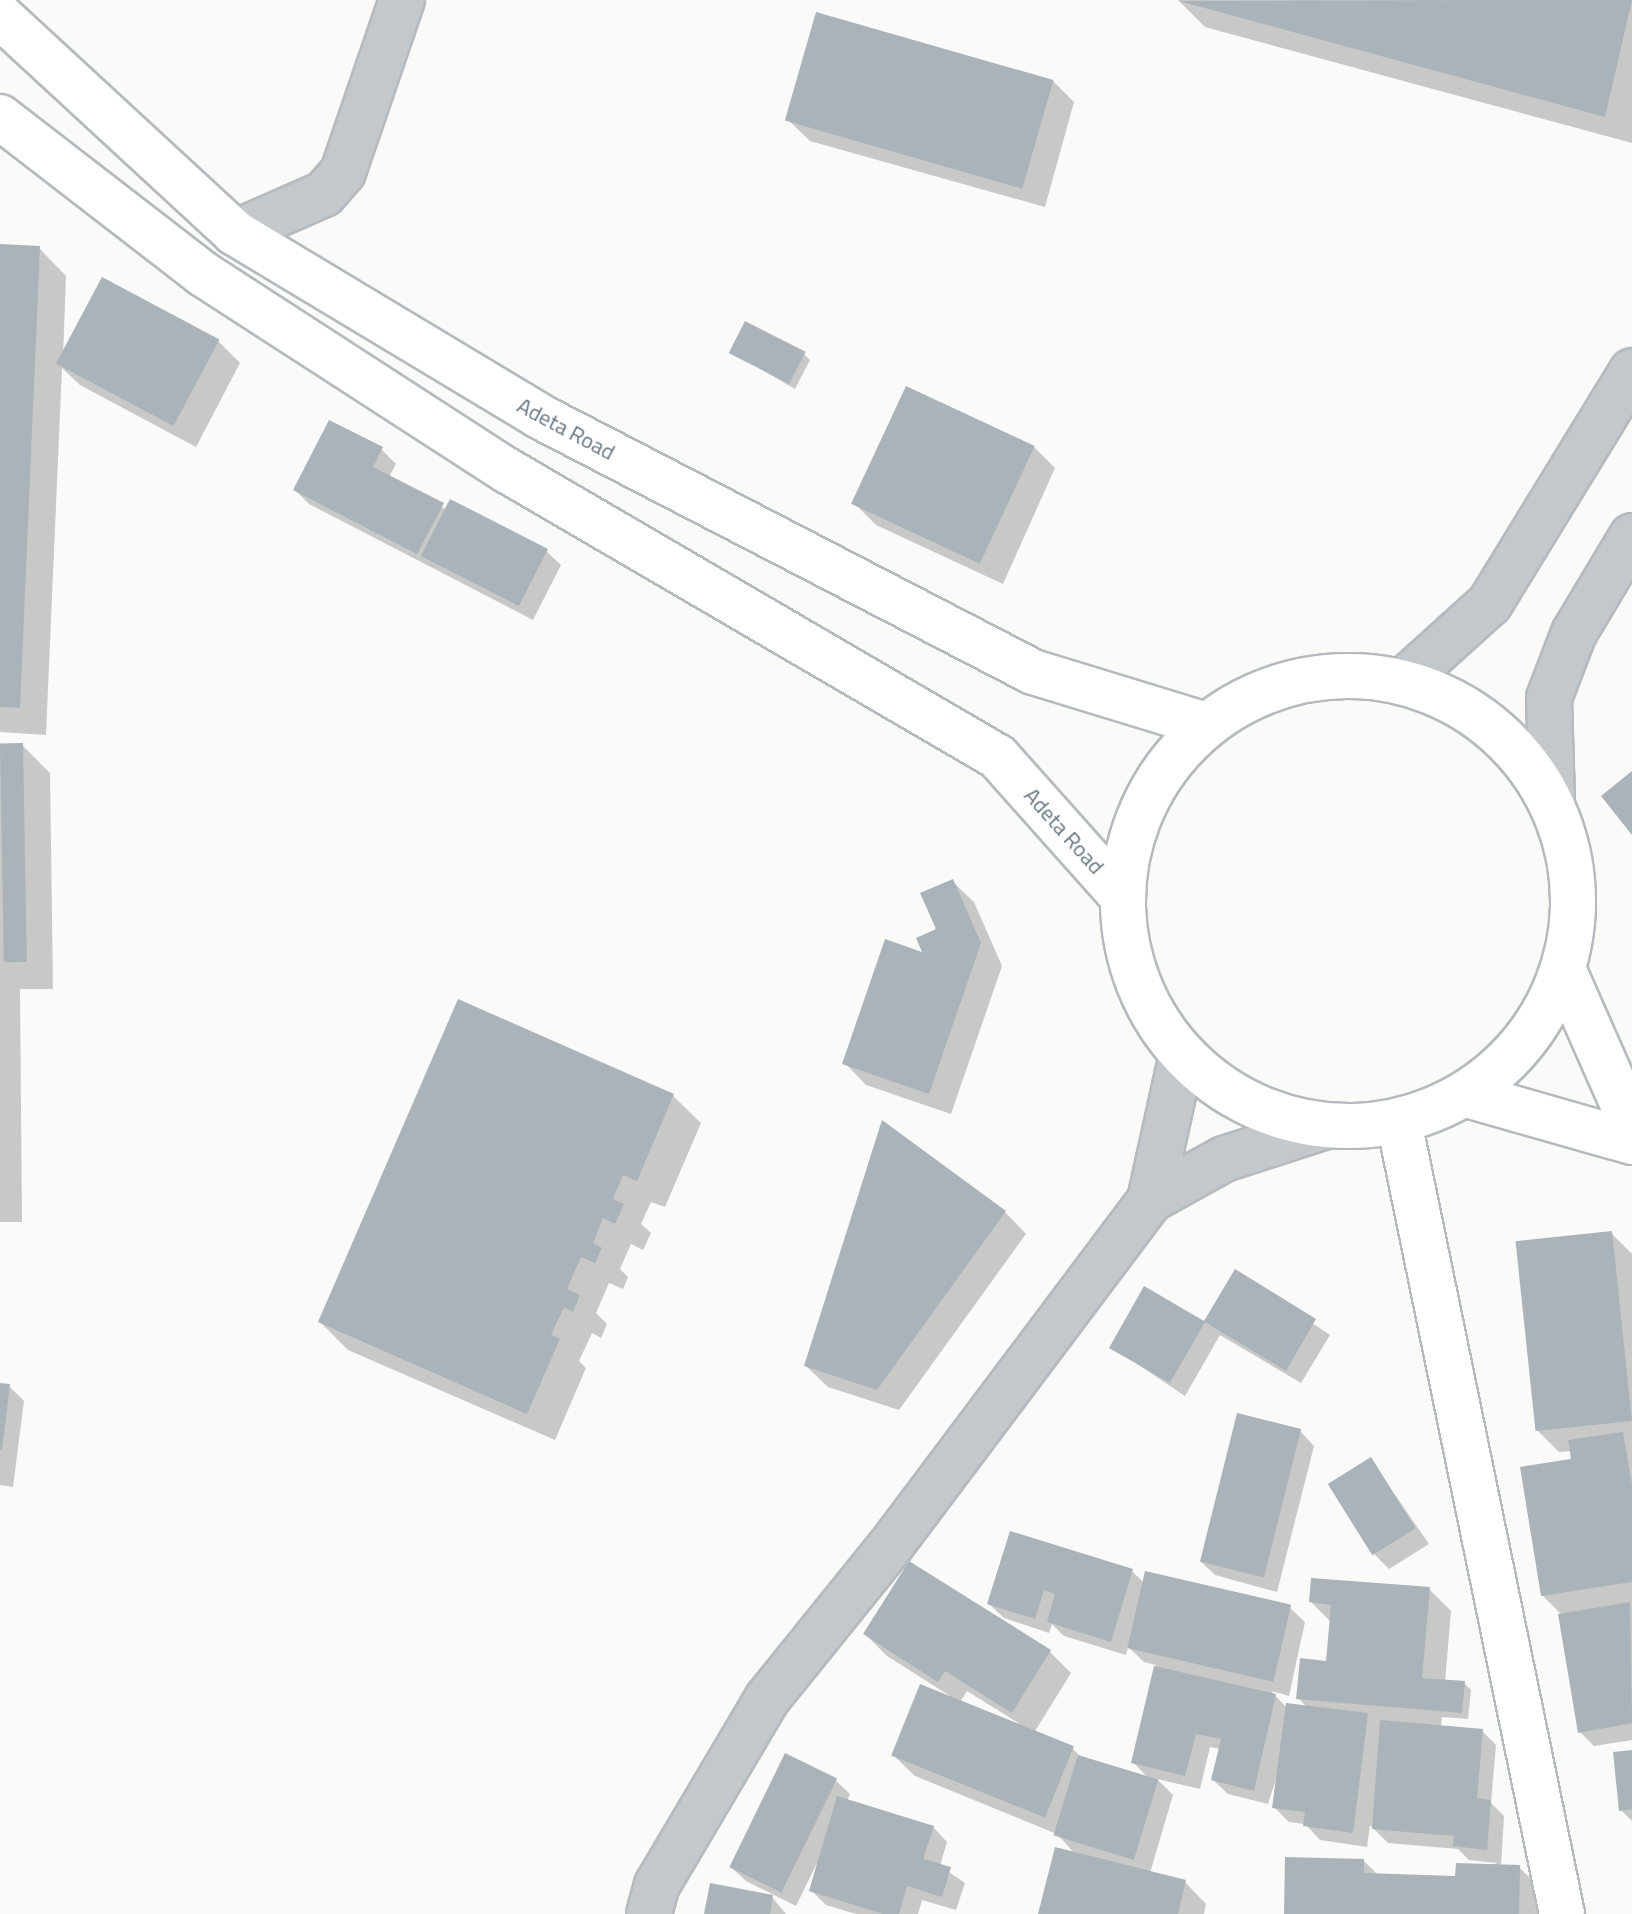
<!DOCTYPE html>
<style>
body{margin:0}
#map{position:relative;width:1632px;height:1914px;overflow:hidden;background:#fafaf8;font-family:"Titillium Web",sans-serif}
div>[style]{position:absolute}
.shadow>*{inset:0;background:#0003}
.building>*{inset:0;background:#aab3b9;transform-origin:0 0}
.roads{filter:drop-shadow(2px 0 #b5babe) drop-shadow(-2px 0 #b5babe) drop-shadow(0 2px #b5babe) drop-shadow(0 -2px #b5babe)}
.minor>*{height:44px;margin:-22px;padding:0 22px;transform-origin:22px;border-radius:22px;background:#c3c8cc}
.major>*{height:44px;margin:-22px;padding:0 22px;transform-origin:22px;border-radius:22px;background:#fff}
.major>.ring{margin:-22px;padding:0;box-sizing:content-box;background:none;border:44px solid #fff;border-radius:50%}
span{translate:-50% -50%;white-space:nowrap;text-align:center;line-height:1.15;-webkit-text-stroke:8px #fff;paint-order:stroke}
.street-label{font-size:22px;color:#657683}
</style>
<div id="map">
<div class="shadow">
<i style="clip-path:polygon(1178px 0,1632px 0,1632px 143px,1205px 27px)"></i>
<i style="clip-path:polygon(1053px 81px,1074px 102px,1045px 207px,810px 141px,788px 120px)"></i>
<i style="clip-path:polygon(0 246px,39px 248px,66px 276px,63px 356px,218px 341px,240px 363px,196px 447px,80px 385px,62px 368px,46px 735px,0 732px)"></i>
<i style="clip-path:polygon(731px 352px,804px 354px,810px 360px,795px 389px)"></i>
<i style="clip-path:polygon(1034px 447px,1055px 468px,1003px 584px,876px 525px,855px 504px)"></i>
<i style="clip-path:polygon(381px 449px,396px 464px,389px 477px,447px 510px,546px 551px,561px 565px,533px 620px,309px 504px,295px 490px)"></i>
<i style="clip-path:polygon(22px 745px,50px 773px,53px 989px,20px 989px,22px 1222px,0 1222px,0 746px)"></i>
<i style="clip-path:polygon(952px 881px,974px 902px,1002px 966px,951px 1114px,866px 1085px,845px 1063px,926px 955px)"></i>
<i style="clip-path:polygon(673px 1096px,701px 1123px,665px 1207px,651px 1202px,641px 1224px,651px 1233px,643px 1250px,631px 1244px,620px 1269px,628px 1277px,623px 1289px,609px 1283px,596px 1313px,607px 1324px,601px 1338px,592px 1333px,579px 1361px,586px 1368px,555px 1440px,348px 1350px,320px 1322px)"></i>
<i style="clip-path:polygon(1005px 1212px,1026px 1234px,899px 1410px,828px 1387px,806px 1366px)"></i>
<i style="clip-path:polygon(1611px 1233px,1632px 1254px,1632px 1740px,1594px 1746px,1580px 1732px,1562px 1615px,1542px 1595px,1572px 1451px,1559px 1452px,1538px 1431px)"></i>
<i style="clip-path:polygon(1236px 1272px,1330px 1335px,1301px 1383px,1220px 1335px,1185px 1396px,1112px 1347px,1145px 1289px,1204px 1323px)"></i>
<i style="clip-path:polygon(0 1385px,9px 1386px,24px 1401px,13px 1487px,0 1485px)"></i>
<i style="clip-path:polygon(1300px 1431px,1314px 1446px,1277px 1592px,1215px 1575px,1200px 1561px)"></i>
<i style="clip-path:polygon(1371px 1460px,1429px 1544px,1389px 1569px,1375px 1555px)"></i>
<i style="clip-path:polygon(evenodd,1011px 1533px,1132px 1571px,1144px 1583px,1290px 1608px,1305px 1622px,1289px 1696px,1271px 1691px,1287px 1708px,1308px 1708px,1298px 1698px,1328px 1663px,1331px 1622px,1311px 1602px,1429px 1589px,1451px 1611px,1445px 1682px,1464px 1683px,1471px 1690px,1468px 1719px,1442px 1717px,1441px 1727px,1482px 1731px,1496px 1745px,1491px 1803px,1504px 1816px,1501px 1866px,1519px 1867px,1541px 1889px,1540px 1914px,1286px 1914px,1364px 1861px,1379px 1876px,1457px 1878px,1497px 1863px,1469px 1860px,1458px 1849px,1388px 1843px,1370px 1825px,1367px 1847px,1320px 1840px,1305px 1824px,1289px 1822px,1274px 1807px,1279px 1770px,1268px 1804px,1228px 1794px,1213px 1780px,1220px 1749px,1210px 1747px,1200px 1789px,1157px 1779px,1173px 1795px,1150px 1873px,1185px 1882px,1206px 1904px,1204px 1914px,1040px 1914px,1076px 1855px,1057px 1834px,915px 1776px,893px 1755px,950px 1696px,887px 1656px,865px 1634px,1050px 1652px,1071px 1673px,1034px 1733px,1073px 1749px,1083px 1759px,1148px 1778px,1133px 1762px,1156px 1665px,1144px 1662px,1128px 1647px,1126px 1655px,1064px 1636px,1052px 1624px,1049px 1633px,1004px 1618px,989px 1604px,1011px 1533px,967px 1691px,1020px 1724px,1019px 1726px,960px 1702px,967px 1691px)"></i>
<i style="clip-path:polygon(1632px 1752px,1632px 1821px,1621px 1810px)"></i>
<i style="clip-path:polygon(835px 1780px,850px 1794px,847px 1801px,933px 1827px,947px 1842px,940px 1866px,965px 1883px,956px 1910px,922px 1900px,918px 1914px,856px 1914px,826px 1905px,811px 1890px,817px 1863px,796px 1906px,746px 1881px,731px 1867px)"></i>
<i style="clip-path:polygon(772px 1897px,786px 1914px,706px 1914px)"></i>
</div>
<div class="building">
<i style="clip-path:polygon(1536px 0,1632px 0,1605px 117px,1179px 1px)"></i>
<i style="left:816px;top:12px;width:247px;height:113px;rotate:16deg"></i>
<i style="clip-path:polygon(0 244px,40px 246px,20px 708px,0 707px)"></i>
<i style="left:102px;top:277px;width:133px;height:98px;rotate:28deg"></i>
<i style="left:745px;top:321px;width:68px;height:36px;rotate:27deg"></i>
<i style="left:906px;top:386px;width:142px;height:130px;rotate:25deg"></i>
<i style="clip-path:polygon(329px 420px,383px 447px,373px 467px,444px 503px,417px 554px,293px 490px)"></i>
<i style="left:450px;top:499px;width:110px;height:64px;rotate:27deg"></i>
<i style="left:23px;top:743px;width:219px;height:23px;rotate:89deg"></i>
<i style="clip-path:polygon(1632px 771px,1632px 835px,1601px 796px)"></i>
<i style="clip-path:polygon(953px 879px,981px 943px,929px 1094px,842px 1064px,885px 939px,922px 952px,916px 938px,936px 929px,920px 893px)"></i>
<i style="clip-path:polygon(458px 999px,674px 1094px,637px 1181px,623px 1175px,613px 1199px,624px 1204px,615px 1224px,603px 1218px,593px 1243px,602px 1248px,595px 1263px,581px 1257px,567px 1289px,580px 1295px,573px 1312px,564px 1307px,551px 1335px,560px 1339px,527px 1414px,318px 1322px)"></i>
<i style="clip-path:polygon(882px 1120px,1006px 1211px,877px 1390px,804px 1366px)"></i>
<i style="left:1612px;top:1231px;width:191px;height:97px;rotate:84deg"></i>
<i style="clip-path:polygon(1235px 1269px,1316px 1319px,1286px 1371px,1205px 1322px,1170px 1383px,1109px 1348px,1144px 1286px,1204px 1321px)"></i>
<i style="clip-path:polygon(0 1383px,10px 1384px,2px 1450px,0 1450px)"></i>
<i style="left:1237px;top:1413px;width:66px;height:153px;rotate:14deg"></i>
<i style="clip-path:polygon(1623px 1432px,1632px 1485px,1632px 1582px,1541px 1596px,1520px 1467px,1571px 1459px,1568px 1440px)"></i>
<i style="left:1371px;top:1457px;width:84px;height:51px;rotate:58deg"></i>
<i style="clip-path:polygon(1010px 1531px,1133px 1569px,1111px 1642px,1047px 1622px,1055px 1594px,1044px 1590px,1035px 1619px,987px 1604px)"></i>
<i style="clip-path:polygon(909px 1561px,1051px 1650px,1012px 1713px,945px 1671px,938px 1682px,863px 1634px)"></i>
<i style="left:1145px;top:1571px;width:150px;height:79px;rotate:13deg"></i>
<i style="clip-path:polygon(1311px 1578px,1430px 1587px,1422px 1678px,1465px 1681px,1462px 1713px,1296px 1699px,1300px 1658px,1326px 1661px,1331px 1605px,1309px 1602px)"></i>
<i style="clip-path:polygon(1630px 1602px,1632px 1723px,1578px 1733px,1558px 1614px)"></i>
<i style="clip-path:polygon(1154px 1666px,1276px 1694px,1254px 1791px,1211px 1780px,1221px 1739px,1196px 1734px,1185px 1776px,1131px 1763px)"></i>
<i style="left:920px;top:1684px;width:166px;height:77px;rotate:22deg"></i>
<i style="clip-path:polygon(1286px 1703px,1368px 1713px,1353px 1833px,1303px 1826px,1305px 1812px,1272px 1808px)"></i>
<i style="clip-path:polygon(1380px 1720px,1483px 1729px,1477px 1798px,1491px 1800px,1487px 1850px,1453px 1846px,1454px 1836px,1372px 1829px)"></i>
<i style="clip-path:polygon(1632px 1750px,1632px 1809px,1619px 1811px,1613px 1752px)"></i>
<i style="left:785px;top:1753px;width:58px;height:127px;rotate:26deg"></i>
<i style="left:1078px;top:1755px;width:84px;height:84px;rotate:17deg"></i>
<i style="clip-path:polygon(837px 1796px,934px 1826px,923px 1859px,951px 1867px,942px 1897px,907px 1886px,899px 1914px,883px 1914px,809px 1891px)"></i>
<i style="clip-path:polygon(1055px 1847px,1186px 1880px,1178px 1914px,1038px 1914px)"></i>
<i style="clip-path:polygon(1285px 1857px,1364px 1859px,1364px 1873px,1455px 1876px,1456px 1863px,1520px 1865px,1519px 1914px,1284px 1914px)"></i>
<i style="clip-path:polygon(710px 1883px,773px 1895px,770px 1914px,704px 1914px)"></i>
</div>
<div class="roads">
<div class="minor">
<i style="left:235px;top:233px;width:97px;rotate:-23.7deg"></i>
<i style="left:324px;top:194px;width:29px;rotate:-49deg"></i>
<i style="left:343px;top:172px;width:182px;rotate:-71.1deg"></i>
<i style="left:1406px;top:679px;width:113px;rotate:-42.1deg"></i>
<i style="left:1490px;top:603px;width:272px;rotate:-58.5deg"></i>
<i style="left:1552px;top:800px;width:102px;rotate:-91.7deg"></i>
<i style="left:1549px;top:698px;width:70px;rotate:-69deg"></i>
<i style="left:1574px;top:633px;width:113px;rotate:-59.1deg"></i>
<i style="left:1150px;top:1200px;width:85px;rotate:-29deg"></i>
<i style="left:1224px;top:1159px;width:104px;rotate:-17.9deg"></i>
<i style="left:649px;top:1914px;width:30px;rotate:-75deg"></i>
<i style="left:657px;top:1885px;width:216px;rotate:-59.4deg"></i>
<i style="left:767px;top:1699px;width:194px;rotate:-51.1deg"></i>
<i style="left:889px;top:1548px;width:435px;rotate:-53.1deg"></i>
<i style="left:1150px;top:1200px;width:148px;rotate:-77.6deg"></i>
</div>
<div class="major">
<i style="left:0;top:16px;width:320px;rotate:42.7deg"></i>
<i style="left:235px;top:233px;width:355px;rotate:31deg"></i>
<i style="left:539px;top:416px;width:556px;rotate:27.39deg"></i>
<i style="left:1033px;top:672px;width:178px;rotate:17deg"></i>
<i style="left:0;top:117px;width:257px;rotate:37.7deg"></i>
<i style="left:203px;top:274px;width:363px;rotate:32.9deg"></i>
<i style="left:508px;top:471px;width:567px;rotate:30.27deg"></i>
<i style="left:998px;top:757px;width:185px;rotate:48.3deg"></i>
<i class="ring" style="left:1123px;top:676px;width:406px;height:406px"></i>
<i style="left:1564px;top:971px;width:168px;rotate:66.2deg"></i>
<i style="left:1467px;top:1095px;width:172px;rotate:15.9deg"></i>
<i style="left:1399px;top:1122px;width:809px;rotate:78.37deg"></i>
</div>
</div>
<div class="street-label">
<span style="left:566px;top:429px;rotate:28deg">Adeta Road</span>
<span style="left:1064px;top:831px;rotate:48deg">Adeta Road</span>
</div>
</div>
